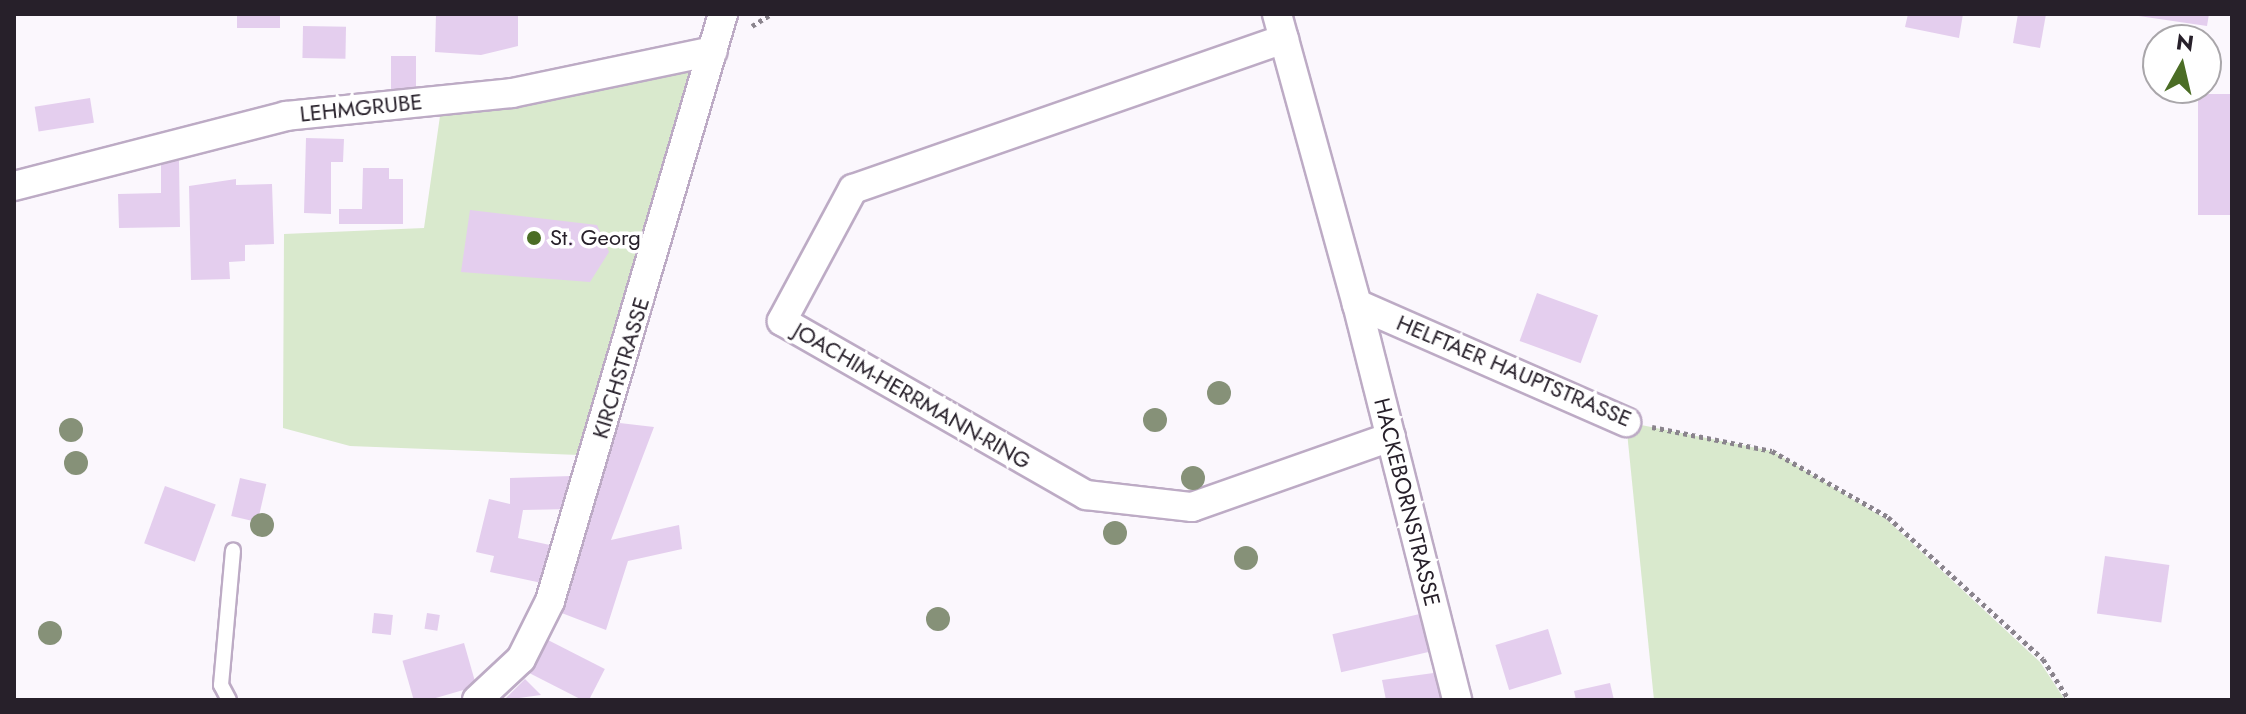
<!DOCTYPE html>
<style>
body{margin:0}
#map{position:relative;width:2246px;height:714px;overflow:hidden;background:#fbf7fd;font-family:Jost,sans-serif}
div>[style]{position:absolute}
.green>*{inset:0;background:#d9e9cd}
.building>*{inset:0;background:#e4ceee;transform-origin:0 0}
.path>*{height:5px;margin-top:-2.5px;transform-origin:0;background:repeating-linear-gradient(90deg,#8a848d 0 4px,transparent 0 8px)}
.roads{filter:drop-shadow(2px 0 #bdabc5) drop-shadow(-2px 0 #bdabc5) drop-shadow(0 2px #bdabc5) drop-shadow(0 -2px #bdabc5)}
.service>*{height:14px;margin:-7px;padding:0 7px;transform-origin:7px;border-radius:7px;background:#fff}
.minor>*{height:28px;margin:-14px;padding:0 14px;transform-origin:14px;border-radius:14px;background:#fff}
.trees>*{width:24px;height:24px;margin:-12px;border-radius:50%;background:#869178}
.dots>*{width:22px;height:22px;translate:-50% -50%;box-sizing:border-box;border:4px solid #fff;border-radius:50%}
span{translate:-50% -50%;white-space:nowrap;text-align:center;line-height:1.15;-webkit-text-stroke:7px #fff;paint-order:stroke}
.street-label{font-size:22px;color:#27202a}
.poi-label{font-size:22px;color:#27202a}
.left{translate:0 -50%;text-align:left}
.frame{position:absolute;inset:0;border:16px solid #27202a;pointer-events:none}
.north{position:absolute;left:2142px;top:24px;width:80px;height:80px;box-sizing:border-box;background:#fff;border:2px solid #a9a6aa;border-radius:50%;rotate:8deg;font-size:22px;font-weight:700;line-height:32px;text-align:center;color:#27202a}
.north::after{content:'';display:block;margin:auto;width:28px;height:36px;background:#4b6d25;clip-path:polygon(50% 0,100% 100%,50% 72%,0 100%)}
</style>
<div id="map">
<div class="green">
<i style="clip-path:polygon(703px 65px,579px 455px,350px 446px,283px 428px,284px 234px,424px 228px,441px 109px)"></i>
<i style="clip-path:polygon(1626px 422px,1772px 451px,1886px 519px,2040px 662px,2065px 700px,1654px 700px)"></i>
</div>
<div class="building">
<i style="left:237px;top:14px;width:43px;height:14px"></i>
<i style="clip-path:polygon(436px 14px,518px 14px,518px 46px,481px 55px,435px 52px)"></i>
<i style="clip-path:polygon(1908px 14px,1963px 14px,1959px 38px,1905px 27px)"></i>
<i style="clip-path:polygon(2018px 14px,2046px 14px,2040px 48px,2013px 43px)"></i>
<i style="clip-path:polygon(2125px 14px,2209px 14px,2207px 26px)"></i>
<i style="left:303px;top:26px;width:43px;height:32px;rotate:1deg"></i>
<i style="left:391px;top:56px;width:25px;height:39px"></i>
<i style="left:2198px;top:94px;width:34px;height:121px"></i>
<i style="left:90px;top:98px;width:25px;height:56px;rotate:81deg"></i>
<i style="clip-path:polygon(306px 138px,344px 139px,343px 162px,331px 162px,331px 214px,304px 213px)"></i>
<i style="clip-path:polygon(161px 161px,179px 161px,180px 227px,119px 228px,118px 194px,161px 193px)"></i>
<i style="clip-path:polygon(363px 168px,389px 168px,389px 179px,403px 179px,403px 224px,339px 224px,339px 209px,362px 209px)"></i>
<i style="clip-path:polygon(236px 179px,236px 185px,272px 184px,274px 244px,245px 245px,245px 261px,229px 262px,230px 279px,191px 280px,189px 186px)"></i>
<i style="clip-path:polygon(470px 210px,597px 225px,609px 252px,590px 282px,461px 272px)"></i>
<i style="left:1537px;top:293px;width:65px;height:51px;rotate:20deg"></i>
<i style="clip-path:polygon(611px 422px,654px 427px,611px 540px,679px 525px,682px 549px,628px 561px,606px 630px,559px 612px)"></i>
<i style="clip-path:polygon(571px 476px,572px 509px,523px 510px,518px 538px,559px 547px,551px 585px,490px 572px,494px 556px,476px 552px,489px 499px,510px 504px,510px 478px)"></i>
<i style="left:240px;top:478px;width:27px;height:39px;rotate:13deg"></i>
<i style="left:165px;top:486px;width:54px;height:61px;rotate:20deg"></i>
<i style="left:2105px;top:556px;width:65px;height:58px;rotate:8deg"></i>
<i style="left:374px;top:613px;width:19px;height:20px;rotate:6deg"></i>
<i style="left:427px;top:613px;width:13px;height:16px;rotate:9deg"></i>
<i style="left:1424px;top:613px;width:39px;height:94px;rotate:77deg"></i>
<i style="left:1548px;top:629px;width:47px;height:55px;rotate:73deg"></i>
<i style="left:546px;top:639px;width:66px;height:38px;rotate:27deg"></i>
<i style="left:464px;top:643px;width:45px;height:64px;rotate:74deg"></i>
<i style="clip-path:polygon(1441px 672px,1447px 700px,1386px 700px,1382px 680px)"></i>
<i style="clip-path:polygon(525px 679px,541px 695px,504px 700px)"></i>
<i style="clip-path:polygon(1610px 683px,1614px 700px,1576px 700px,1574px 691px)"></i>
</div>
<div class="path">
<i style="left:752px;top:26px;width:22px;rotate:-32deg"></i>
<i style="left:1652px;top:427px;width:122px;rotate:11.3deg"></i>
<i style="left:1772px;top:451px;width:133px;rotate:29.6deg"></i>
<i style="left:1888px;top:517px;width:210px;rotate:42.5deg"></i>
<i style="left:2043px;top:659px;width:49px;rotate:57.6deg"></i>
</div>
<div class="roads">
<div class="service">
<i style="left:229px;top:700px;width:17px;rotate:-118deg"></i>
<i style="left:221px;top:685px;width:135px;rotate:-84.9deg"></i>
</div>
<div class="minor">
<i style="left:1277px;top:14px;width:301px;rotate:74.6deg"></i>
<i style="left:1357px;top:304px;width:294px;rotate:23.7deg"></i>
<i style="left:1284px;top:39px;width:456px;rotate:160.8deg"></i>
<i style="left:853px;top:189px;width:150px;rotate:118.3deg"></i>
<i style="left:782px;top:321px;width:350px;rotate:29.8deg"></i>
<i style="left:1086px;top:495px;width:107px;rotate:6.5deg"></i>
<i style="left:1192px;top:507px;width:211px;rotate:-19.4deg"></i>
<i style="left:14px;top:186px;width:281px;rotate:-14.4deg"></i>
<i style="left:286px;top:116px;width:227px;rotate:-5.8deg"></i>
<i style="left:512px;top:93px;width:205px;rotate:-11.8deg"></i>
<i style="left:1357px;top:304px;width:408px;rotate:75.8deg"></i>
<i style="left:477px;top:700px;width:60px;rotate:-43deg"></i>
<i style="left:521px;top:659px;width:65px;rotate:-63.4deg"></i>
<i style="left:550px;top:601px;width:612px;rotate:-73.58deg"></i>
</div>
</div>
<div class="trees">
<i style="left:1219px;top:393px"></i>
<i style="left:1155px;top:420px"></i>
<i style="left:71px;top:430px"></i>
<i style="left:76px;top:463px"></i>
<i style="left:1193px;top:478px"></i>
<i style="left:262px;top:525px"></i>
<i style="left:1115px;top:533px"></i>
<i style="left:1246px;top:558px"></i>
<i style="left:938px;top:619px"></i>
<i style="left:50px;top:633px"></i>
</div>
<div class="dots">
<i style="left:534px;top:238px;background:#4b6d25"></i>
</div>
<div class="street-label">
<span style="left:361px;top:108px;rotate:-6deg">LEHMGRUBE</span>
<span style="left:621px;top:368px;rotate:-73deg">KIRCHSTRASSE</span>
<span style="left:1514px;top:371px;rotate:23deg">HELFTAER HAUPTSTRASSE</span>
<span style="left:912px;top:396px;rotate:30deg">JOACHIM-HERRMANN-RING</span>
<span style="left:1407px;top:502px;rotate:76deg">HACKEBORNSTRASSE</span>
</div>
<div class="poi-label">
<span class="left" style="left:550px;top:238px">St. Georg</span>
</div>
<div class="frame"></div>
<div class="north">N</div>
</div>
